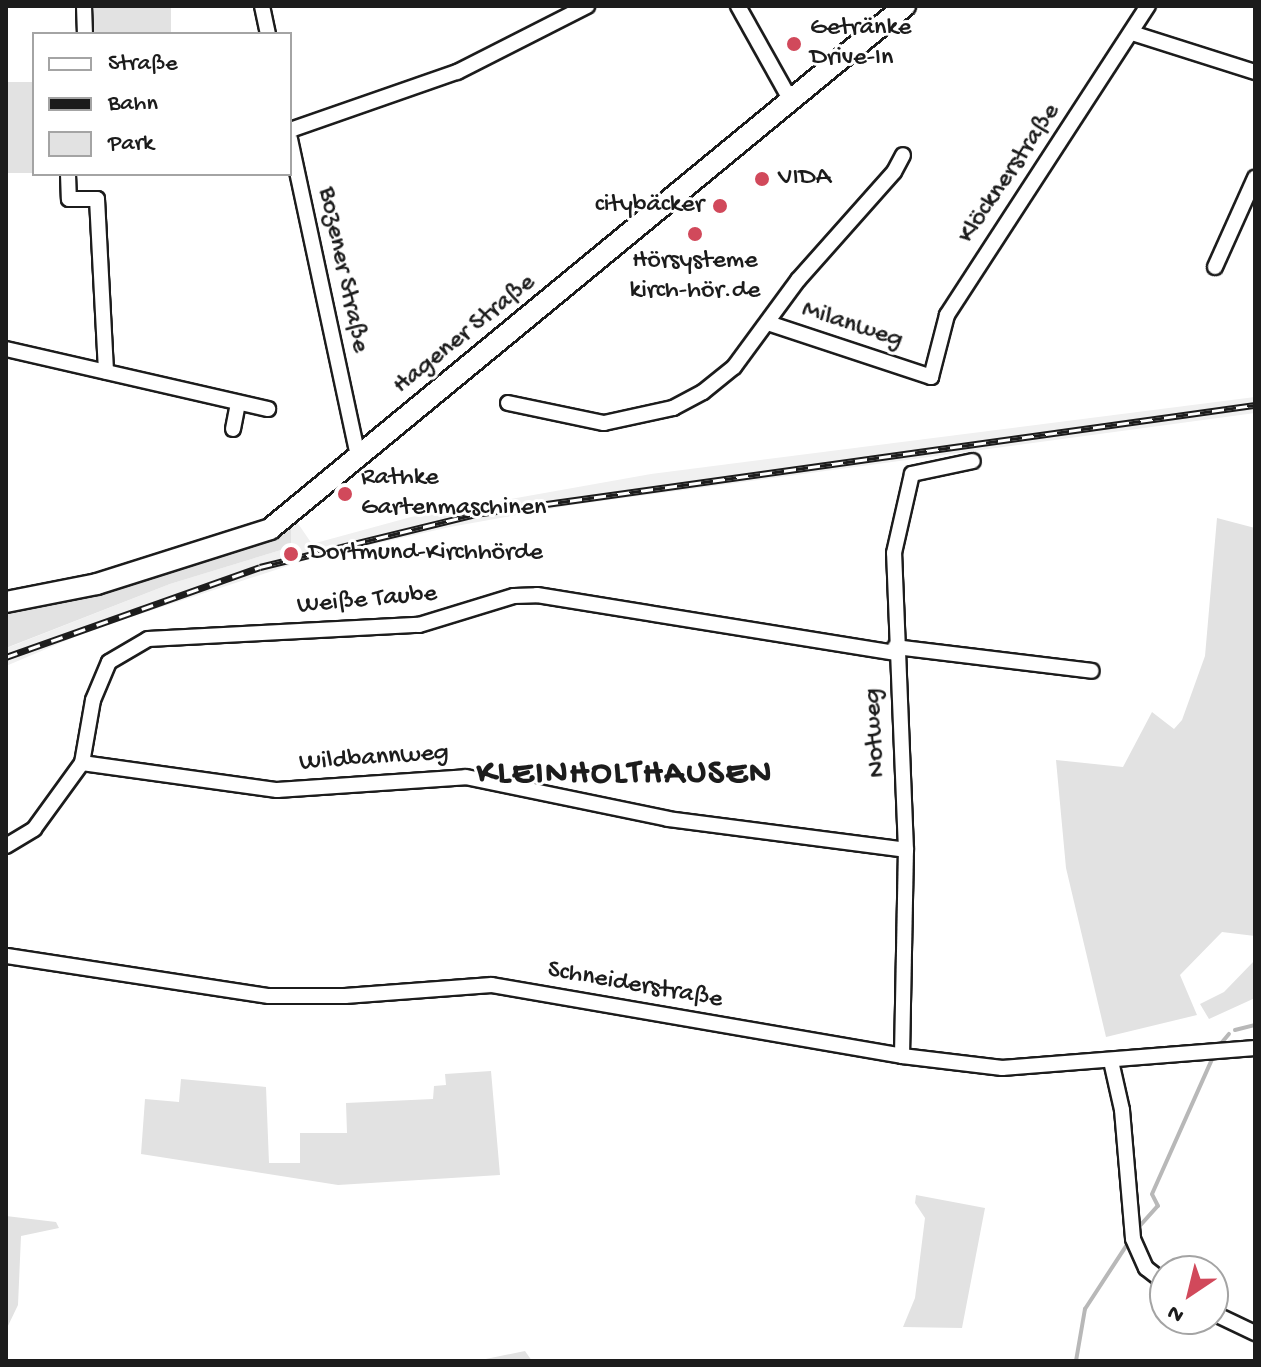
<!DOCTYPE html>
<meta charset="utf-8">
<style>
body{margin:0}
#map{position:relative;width:1261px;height:1367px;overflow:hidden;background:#fff;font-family:"Gochi Hand",sans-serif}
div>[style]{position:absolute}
.built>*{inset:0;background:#f0f0f0}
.green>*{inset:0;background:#e2e2e2;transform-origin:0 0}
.stream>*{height:4px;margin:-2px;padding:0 2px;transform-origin:2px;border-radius:2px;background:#b8b8b8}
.roads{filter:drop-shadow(2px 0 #1c1c1c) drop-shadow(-2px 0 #1c1c1c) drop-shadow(0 2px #1c1c1c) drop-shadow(0 -2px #1c1c1c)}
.street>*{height:14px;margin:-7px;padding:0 7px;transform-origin:7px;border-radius:7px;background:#fff}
.secondary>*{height:20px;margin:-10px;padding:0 10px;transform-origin:10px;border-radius:10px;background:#fff}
.rail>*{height:7px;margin-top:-3.5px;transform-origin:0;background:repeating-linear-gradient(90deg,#fff 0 12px,#1c1c1c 0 24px);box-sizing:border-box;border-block:2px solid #1c1c1c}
.dots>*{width:22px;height:22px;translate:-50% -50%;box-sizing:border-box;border:4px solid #fff;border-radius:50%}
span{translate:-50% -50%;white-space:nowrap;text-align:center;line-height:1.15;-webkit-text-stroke:6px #fff;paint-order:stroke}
.poi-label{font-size:26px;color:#1c1c1c}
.left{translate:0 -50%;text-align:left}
.right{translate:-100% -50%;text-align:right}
.street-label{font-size:26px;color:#1c1c1c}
.district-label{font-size:34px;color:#1c1c1c;font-weight:700;letter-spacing:2px}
.frame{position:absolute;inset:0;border:8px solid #1c1c1c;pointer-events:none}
.legend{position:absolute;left:32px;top:32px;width:260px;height:144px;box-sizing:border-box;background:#fff;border:2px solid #a4a4a4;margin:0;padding:10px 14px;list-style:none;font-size:24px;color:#1c1c1c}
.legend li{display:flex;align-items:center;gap:16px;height:40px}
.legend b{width:40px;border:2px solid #a4a4a4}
.north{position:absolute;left:1149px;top:1255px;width:80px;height:80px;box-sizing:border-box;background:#fff;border:2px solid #a4a4a4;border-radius:50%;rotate:215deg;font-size:22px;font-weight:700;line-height:32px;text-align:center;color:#1c1c1c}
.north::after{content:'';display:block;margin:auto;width:28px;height:36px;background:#d1495b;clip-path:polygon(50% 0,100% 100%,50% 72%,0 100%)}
</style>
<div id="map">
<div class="built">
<i style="clip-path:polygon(1255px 397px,1255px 413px,572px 505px,450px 527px,312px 558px,91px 630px,6px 666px,6px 648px,12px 646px,170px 584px,291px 547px,291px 526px,297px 522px,312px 544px,411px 517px,651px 474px)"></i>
</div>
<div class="green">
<i style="left:93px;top:6px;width:78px;height:28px"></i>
<i style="left:34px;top:82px;width:91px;height:28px;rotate:90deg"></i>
<i style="clip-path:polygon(1217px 518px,1255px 528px,1255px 936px,1222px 932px,1180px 975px,1197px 1015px,1106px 1037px,1066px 868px,1056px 760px,1123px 767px,1152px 712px,1174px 729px,1182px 720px,1205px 656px)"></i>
<i style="clip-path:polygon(291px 526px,291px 547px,170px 584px,6px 648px,6px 613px,114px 589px,262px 544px)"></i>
<i style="clip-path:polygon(1255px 960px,1255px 998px,1209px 1019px,1200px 1004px,1224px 992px)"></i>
<i style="clip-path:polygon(491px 1071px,500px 1175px,338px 1185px,141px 1154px,145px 1099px,179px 1102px,181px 1079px,266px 1087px,269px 1163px,300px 1163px,300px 1133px,347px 1133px,346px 1103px,433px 1099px,434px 1086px,446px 1085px,445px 1074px)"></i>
<i style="clip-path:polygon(916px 1195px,985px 1208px,962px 1328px,903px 1327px,915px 1298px,925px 1218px,915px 1203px)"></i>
<i style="clip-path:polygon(6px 1216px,56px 1222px,59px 1228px,21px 1236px,18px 1305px,6px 1330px)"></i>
<i style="clip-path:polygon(525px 1351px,532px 1361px,476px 1361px)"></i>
</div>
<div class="stream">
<i style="left:1235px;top:1030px;width:21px;rotate:-14deg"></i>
<i style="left:1218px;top:1047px;width:17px;rotate:-50deg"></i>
<i style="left:1137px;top:1229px;width:31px;rotate:-48deg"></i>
<i style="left:1158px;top:1206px;width:13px;rotate:-117deg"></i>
<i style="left:1152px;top:1194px;width:152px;rotate:-66deg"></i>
<i style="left:1076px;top:1361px;width:53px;rotate:-80.2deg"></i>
<i style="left:1085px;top:1309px;width:82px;rotate:-56.9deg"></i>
</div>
<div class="roads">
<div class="street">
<i style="left:84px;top:6px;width:28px;rotate:88deg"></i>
<i style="left:262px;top:6px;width:29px;rotate:78deg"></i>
<i style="left:738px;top:6px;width:107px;rotate:60.8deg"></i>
<i style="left:1132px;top:33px;width:129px;rotate:17.6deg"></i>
<i style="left:290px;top:130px;width:177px;rotate:-19.2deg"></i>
<i style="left:457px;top:72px;width:146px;rotate:-26.9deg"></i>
<i style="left:290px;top:139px;width:325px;rotate:77.9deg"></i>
<i style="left:68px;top:174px;width:25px;rotate:88deg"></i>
<i style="left:69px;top:199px;width:28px"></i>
<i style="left:97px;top:199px;width:173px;rotate:87deg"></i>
<i style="left:1215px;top:267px;width:98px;rotate:-65.8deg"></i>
<i style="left:768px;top:323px;width:172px;rotate:18.3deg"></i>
<i style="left:931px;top:377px;width:64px;rotate:-75.5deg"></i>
<i style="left:947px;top:315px;width:369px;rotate:-57deg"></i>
<i style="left:6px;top:349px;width:269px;rotate:12.9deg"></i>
<i style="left:508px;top:403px;width:98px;rotate:11.8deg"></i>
<i style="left:604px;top:423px;width:71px;rotate:-12.3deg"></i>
<i style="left:673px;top:408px;width:34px;rotate:-28deg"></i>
<i style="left:703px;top:392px;width:40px;rotate:-39deg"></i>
<i style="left:734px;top:367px;width:108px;rotate:-53.7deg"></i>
<i style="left:798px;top:280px;width:144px;rotate:-48.4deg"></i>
<i style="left:894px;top:172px;width:19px;rotate:-62deg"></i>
<i style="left:233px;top:429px;width:26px;rotate:-79deg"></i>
<i style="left:895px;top:647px;width:198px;rotate:6.9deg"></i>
<i style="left:82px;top:763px;width:197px;rotate:7.9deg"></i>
<i style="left:277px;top:790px;width:189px;rotate:-3.9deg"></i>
<i style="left:466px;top:777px;width:206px;rotate:11.7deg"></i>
<i style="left:668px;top:819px;width:240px;rotate:7.4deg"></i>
<i style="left:6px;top:846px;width:33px;rotate:-31deg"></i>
<i style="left:34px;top:829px;width:82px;rotate:-54deg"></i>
<i style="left:82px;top:763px;width:64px;rotate:-80.1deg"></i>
<i style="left:93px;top:700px;width:41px;rotate:-67.2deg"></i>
<i style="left:109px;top:662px;width:45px;rotate:-30.5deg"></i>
<i style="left:148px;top:639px;width:271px;rotate:-3deg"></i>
<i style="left:419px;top:625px;width:99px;rotate:-17deg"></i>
<i style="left:514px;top:596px;width:23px;rotate:-2deg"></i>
<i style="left:537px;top:595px;width:364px;rotate:9.2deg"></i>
<i style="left:7px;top:956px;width:265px;rotate:8.7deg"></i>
<i style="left:269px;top:996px;width:76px"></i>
<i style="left:345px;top:996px;width:147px;rotate:-4.3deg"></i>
<i style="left:492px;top:985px;width:416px;rotate:9.8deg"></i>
<i style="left:902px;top:1056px;width:101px;rotate:6.8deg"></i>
<i style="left:1002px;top:1068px;width:254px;rotate:-4.5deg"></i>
<i style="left:902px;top:1056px;width:206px;rotate:-88.9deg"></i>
<i style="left:906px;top:850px;width:297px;rotate:-92.3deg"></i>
<i style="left:894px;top:553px;width:81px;rotate:-77.2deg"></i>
<i style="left:912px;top:474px;width:62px;rotate:-12deg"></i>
<i style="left:1111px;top:1061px;width:50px;rotate:77.3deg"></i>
<i style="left:1122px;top:1110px;width:129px;rotate:85.1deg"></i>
<i style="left:1133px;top:1239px;width:32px;rotate:66deg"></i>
<i style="left:1146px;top:1268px;width:24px;rotate:38deg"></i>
<i style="left:1213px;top:1313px;width:47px;rotate:25.5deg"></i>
</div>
<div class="secondary">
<i style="left:6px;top:602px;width:93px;rotate:-11.2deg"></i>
<i style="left:97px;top:584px;width:182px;rotate:-17.6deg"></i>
<i style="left:270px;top:529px;width:823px;rotate:-39.48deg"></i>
</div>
</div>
<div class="rail">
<i style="left:6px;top:657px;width:269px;rotate:-19.5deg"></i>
<i style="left:260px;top:567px;width:221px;rotate:-13.8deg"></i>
<i style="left:475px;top:514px;width:788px;rotate:-7.96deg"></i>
</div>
<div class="dots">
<i style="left:794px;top:44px;background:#d1495b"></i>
<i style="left:762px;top:179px;background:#d1495b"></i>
<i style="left:720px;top:206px;background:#d1495b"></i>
<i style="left:695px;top:234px;background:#d1495b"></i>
<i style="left:345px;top:494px;background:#d1495b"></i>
<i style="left:291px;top:554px;background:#d1495b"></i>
</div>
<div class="poi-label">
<span class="left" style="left:810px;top:44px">Getränke<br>Drive-In</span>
<span class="left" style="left:778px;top:179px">VIDA</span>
<span class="right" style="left:704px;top:206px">citybäcker</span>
<span style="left:695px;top:277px">Hörsysteme<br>kirch-hör.de</span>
<span class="left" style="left:361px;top:494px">Rathke<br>Gartenmaschinen</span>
<span class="left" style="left:309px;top:554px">Dortmund-Kirchhörde</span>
</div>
<div class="street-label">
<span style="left:1010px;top:174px;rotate:-56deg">Klöcknerstraße</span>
<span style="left:342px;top:270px;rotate:78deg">Bozener Straße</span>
<span style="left:852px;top:326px;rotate:18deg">Milanweg</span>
<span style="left:465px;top:335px;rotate:-39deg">Hagener Straße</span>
<span style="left:367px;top:601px;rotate:-5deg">Weiße Taube</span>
<span style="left:876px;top:733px;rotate:-93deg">Notweg</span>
<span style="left:374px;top:759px;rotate:-4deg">Wildbannweg</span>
<span style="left:635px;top:986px;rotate:10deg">Schneiderstraße</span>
</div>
<div class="district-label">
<span style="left:625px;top:776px">KLEINHOLTHAUSEN</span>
</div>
<div class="frame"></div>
<ul class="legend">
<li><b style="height:10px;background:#fff"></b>Straße</li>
<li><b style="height:10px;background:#1c1c1c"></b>Bahn</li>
<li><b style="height:22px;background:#e2e2e2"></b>Park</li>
</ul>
<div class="north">N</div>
</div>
